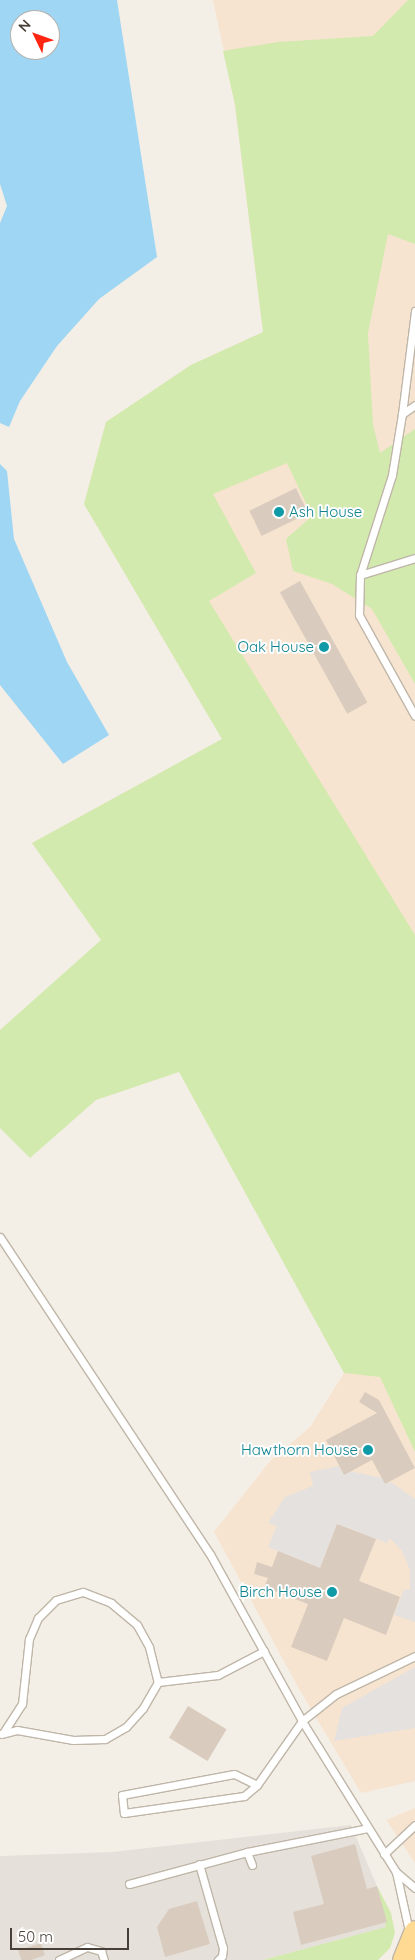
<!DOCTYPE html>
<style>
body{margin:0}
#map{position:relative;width:415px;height:1960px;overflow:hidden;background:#f4efe6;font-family:Quicksand,sans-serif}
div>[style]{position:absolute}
.commercial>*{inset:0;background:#f7e4d0}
.industrial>*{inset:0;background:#e6e0db}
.green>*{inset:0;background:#d2eaad}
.parking>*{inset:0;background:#e4e1de}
.water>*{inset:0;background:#9fd6f3}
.building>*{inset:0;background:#d9ccbe;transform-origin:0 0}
.roads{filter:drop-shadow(1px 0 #bfb6a8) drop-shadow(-1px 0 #bfb6a8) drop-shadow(0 1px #bfb6a8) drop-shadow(0 -1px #bfb6a8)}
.service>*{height:7px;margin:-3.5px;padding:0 3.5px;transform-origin:3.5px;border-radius:3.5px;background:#fff}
.primary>*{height:21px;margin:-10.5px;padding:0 10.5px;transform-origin:10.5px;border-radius:10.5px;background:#ffda93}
.dots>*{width:14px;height:14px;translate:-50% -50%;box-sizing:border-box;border:2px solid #fff;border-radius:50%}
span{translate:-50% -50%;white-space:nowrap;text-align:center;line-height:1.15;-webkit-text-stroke:4px #fff;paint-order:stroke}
.culture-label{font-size:15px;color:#0d838f}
.left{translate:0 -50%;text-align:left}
.right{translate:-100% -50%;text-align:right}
.north{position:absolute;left:10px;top:10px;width:50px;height:50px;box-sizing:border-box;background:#fff;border:1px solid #b5b2ae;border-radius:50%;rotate:312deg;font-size:14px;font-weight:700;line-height:20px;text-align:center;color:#473e35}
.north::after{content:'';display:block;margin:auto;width:18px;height:22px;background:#ff2611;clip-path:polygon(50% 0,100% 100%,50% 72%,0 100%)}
.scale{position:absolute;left:10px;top:1928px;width:119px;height:22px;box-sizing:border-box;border:2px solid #473e35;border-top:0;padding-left:6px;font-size:15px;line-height:18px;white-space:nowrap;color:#473e35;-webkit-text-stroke:4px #fff;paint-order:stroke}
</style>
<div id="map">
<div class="commercial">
<i style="clip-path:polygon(213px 0,415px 0,415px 1781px,361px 1793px,299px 1689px,214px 1532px,270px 1461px,310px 1427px,344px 1373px,179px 1071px,101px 940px,32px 843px,222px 739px,84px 504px,106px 422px,191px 365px,263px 332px,235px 105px)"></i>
<i style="clip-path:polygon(415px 1808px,415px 1863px,386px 1820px)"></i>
</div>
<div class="industrial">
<i style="clip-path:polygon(351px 1825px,377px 1886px,387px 1927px,263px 1960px,0 1960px,0 1856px,112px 1852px)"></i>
</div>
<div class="green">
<i style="clip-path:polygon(408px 0,415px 0,415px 244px,388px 234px,368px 333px,373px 425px,380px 453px,415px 429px,415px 684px,372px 609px,332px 584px,293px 571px,286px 539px,312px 516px,287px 463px,213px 494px,256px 573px,209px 601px,415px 935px,415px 1452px,380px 1377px,344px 1373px,179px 1072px,96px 1100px,30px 1158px,0 1128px,0 1030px,101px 940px,32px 843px,222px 739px,84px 504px,106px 422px,191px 365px,263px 332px,235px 105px,223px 51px,278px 42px,373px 36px)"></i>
<i style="clip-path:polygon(377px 1886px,391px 1913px,395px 1933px,390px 1948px,378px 1960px,263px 1960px,386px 1927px)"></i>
</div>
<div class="parking">
<i style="clip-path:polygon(339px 1466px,344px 1475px,350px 1471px,382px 1478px,385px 1484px,391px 1482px,415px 1499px,415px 1622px,394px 1615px,404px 1589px,410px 1590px,410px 1570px,402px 1551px,390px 1538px,387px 1543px,337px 1524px,320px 1568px,268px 1547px,277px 1526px,268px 1523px,285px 1497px,313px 1486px,310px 1472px)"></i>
<i style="clip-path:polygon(415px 1667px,415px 1728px,334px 1741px,342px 1708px)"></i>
</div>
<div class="water">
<i style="clip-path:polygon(evenodd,0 0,117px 0,157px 257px,99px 299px,57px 346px,20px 401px,9px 427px,0 423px,0 223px,7px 206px,0 184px,0 0,20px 20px,50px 20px,50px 50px,20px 50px,20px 20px)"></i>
<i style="clip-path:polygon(0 464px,7px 471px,14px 539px,67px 662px,109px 735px,63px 764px,0 685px)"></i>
</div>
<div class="building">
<i style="left:296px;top:488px;width:28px;height:52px;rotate:64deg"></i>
<i style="left:300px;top:581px;width:139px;height:23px;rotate:61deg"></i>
<i style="clip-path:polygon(365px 1392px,379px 1400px,415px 1468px,385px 1484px,372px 1460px,344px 1475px,326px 1440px,377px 1413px,359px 1402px)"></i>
<i style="clip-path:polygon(337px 1524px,376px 1539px,359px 1581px,400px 1597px,386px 1635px,344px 1618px,327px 1661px,291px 1647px,308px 1604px,264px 1587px,268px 1578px,254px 1574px,257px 1562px,272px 1567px,278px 1551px,320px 1568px)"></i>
<i style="left:188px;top:1706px;width:45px;height:37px;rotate:31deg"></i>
<i style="clip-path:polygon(355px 1844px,367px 1889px,377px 1886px,387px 1922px,301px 1945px,293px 1912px,324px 1904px,311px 1856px)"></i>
<i style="clip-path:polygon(197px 1901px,210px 1944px,165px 1957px,157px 1927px,169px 1909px)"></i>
<i style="left:41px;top:1943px;width:13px;height:24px;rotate:72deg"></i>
</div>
<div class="roads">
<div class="service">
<i style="left:415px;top:405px;width:16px;rotate:145deg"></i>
<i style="left:402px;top:414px;width:62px;rotate:99.3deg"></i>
<i style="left:392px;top:475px;width:105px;rotate:107.7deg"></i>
<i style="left:360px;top:575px;width:40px;rotate:91.4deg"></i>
<i style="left:359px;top:615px;width:115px;rotate:61deg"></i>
<i style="left:402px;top:414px;width:104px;rotate:-82.8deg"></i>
<i style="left:360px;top:575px;width:58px;rotate:-17.2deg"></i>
<i style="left:0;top:1237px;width:380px;rotate:56.5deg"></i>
<i style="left:210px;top:1554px;width:191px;rotate:61.1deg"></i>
<i style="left:302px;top:1721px;width:178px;rotate:58.1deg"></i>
<i style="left:396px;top:1872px;width:60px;rotate:77.6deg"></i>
<i style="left:3px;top:1733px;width:35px;rotate:-57deg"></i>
<i style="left:22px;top:1704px;width:65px;rotate:-83.9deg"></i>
<i style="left:29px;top:1639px;width:23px;rotate:-67deg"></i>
<i style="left:38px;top:1618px;width:25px;rotate:-45deg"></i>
<i style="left:56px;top:1600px;width:28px;rotate:-17deg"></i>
<i style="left:83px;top:1592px;width:30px;rotate:21deg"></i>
<i style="left:111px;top:1603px;width:34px;rotate:40deg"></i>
<i style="left:137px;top:1625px;width:25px;rotate:61deg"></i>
<i style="left:149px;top:1647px;width:36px;rotate:76deg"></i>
<i style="left:1px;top:1734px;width:16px;rotate:-14deg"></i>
<i style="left:17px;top:1730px;width:57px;rotate:10.1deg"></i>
<i style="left:73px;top:1740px;width:32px;rotate:-2deg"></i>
<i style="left:105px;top:1739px;width:24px;rotate:-30deg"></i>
<i style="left:126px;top:1727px;width:25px;rotate:-48deg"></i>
<i style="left:143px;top:1708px;width:30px;rotate:-60deg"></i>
<i style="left:158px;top:1682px;width:60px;rotate:-6.7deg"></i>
<i style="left:218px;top:1675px;width:52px;rotate:-27.6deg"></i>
<i style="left:257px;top:1785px;width:25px;rotate:-154deg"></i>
<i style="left:234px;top:1774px;width:114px;rotate:169.4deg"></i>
<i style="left:122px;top:1795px;width:18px;rotate:84deg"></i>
<i style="left:124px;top:1813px;width:121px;rotate:-8.1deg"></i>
<i style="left:244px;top:1796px;width:17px;rotate:-40deg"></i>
<i style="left:257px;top:1785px;width:78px;rotate:-54.9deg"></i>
<i style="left:302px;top:1721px;width:43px;rotate:-38.5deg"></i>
<i style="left:336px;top:1694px;width:88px;rotate:-25.7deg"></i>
<i style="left:384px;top:1854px;width:42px;rotate:-43.1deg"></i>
<i style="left:199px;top:1864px;width:87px;rotate:74.1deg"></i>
<i style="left:223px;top:1948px;width:8px;rotate:97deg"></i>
<i style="left:222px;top:1956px;width:6px;rotate:135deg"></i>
<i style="left:252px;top:1865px;width:14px;rotate:-111deg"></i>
<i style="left:247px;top:1852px;width:123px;rotate:-11.2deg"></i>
<i style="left:396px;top:1872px;width:25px;rotate:40deg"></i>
<i style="left:129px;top:1884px;width:122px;rotate:-15.2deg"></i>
<i style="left:59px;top:1960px;width:31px;rotate:-25deg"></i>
<i style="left:87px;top:1947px;width:15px;rotate:16deg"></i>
<i style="left:101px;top:1951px;width:9px;rotate:72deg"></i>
</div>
<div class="primary">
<i style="left:403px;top:1960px;width:31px;rotate:-68deg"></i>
</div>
</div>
<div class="dots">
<i style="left:279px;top:512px;background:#0f9aa8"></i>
<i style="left:324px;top:647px;background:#0f9aa8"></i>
<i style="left:368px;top:1450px;background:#0f9aa8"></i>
<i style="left:332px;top:1592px;background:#0f9aa8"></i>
</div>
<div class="culture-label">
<span class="left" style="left:289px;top:512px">Ash House</span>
<span class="right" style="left:314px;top:647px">Oak House</span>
<span class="right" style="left:358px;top:1450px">Hawthorn House</span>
<span class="right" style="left:322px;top:1592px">Birch House</span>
</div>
<div class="north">N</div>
<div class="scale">50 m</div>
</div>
